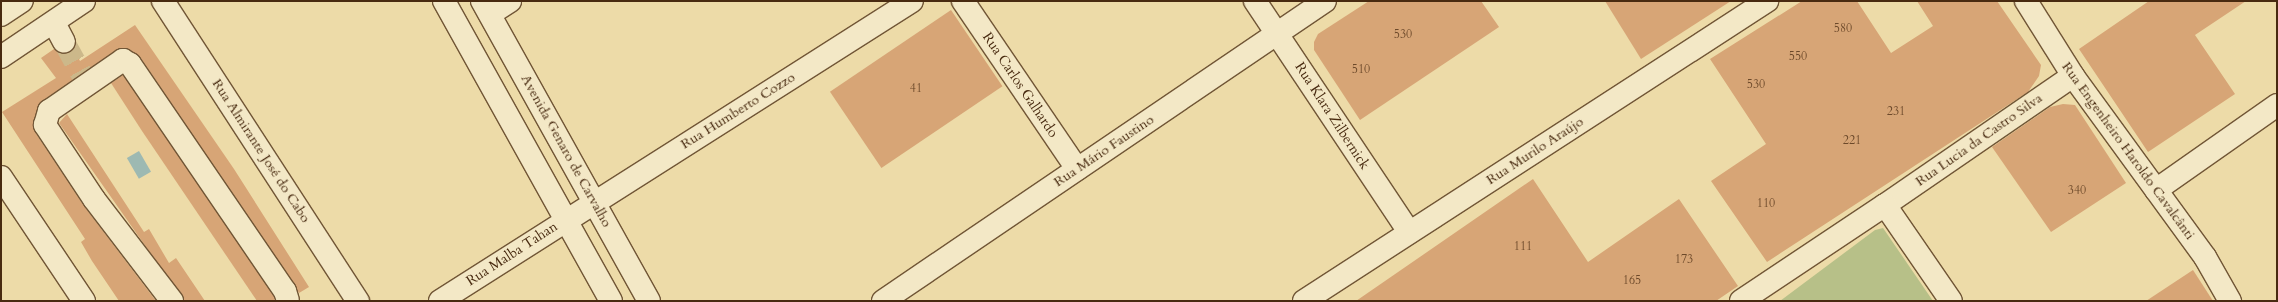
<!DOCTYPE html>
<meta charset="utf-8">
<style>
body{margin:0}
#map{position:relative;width:2278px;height:302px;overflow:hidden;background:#eddba8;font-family:Cardo,serif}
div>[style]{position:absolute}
.green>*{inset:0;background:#b7c088}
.water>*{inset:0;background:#9db9b2;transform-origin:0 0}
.building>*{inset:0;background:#d7a576;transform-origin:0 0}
.street-tunnel>*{height:22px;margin-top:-11px;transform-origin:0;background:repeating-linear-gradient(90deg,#ccb88a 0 22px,transparent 0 33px)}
.roads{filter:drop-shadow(1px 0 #715636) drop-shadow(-1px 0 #715636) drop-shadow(0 1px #715636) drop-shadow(0 -1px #715636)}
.street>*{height:22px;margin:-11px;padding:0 11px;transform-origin:11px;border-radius:11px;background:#f3e8c6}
.secondary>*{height:22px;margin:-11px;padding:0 11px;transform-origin:11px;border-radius:11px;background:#f3e8c6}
span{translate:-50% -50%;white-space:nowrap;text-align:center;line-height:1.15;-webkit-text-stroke:3px #f3e8c6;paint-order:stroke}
.number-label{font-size:12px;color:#6c492a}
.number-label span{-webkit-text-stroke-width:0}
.street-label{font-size:14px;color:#482a10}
.frame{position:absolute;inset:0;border:2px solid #482a10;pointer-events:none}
</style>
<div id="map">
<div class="green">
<i style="clip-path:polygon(1883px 228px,1933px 301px,1780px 301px,1875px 230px)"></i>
</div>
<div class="water">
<i style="left:139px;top:151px;width:24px;height:14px;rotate:60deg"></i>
</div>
<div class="building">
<i style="clip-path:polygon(1369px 1px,1481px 1px,1499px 27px,1360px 120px,1314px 50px,1314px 42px,1318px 34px)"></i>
<i style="clip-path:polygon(1605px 1px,1731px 1px,1641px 59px)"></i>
<i style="clip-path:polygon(1802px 1px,1857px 1px,1891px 53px,1933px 26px,1917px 1px,1997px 1px,2041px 65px,2039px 76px,2028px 92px,1767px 262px,1711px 181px,1766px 144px,1710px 59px)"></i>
<i style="clip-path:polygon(2149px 1px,2246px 1px,2195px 35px,2235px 94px,2148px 152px,2079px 49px)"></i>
<i style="left:951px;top:10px;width:92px;height:146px;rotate:56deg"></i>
<i style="clip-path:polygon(135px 25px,234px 169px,309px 287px,299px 293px,140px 57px,123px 48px,42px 101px,33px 122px,35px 132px,84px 206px,156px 301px,119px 301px,92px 261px,81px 242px,85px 239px,2px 112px,56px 78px,41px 58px,54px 49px,64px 54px,74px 49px,80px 61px)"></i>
<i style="clip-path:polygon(123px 75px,274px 296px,275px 301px,257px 301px,142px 131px,111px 83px)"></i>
<i style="clip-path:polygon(2063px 104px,2075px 105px,2126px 183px,2051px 232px,1992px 147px,2050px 107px)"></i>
<i style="clip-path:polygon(67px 114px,144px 232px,149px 229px,169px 263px,176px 258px,205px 301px,184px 301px,59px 123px)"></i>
<i style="clip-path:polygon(1533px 179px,1588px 262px,1679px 199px,1738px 286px,1716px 301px,1356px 301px)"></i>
<i style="clip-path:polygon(2193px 270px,2213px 301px,2146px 301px)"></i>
</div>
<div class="street-tunnel">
<i style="left:64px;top:42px;width:43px;rotate:61.1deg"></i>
</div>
<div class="roads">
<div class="street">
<i style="left:163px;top:1px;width:358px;rotate:57deg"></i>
<i style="left:963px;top:1px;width:203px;rotate:55.8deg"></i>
<i style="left:1255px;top:1px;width:278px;rotate:56.3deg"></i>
<i style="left:2026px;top:1px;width:89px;rotate:57.9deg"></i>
<i style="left:2073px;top:76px;width:224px;rotate:53.9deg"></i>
<i style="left:2205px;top:257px;width:51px;rotate:60.4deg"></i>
<i style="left:490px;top:14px;width:24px;rotate:-33deg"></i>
<i style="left:54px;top:23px;width:21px;rotate:62deg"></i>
<i style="left:1px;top:177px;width:149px;rotate:56.2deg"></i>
<i style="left:2156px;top:190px;width:148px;rotate:-35.1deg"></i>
<i style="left:1885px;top:205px;width:228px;rotate:-34.5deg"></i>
<i style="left:172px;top:301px;width:128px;rotate:-127.4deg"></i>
<i style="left:94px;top:199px;width:89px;rotate:-123.5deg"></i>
<i style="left:45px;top:125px;width:15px;rotate:-74deg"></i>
<i style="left:49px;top:111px;width:90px;rotate:-34.6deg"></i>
<i style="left:123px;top:60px;width:8px;rotate:30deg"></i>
<i style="left:130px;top:64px;width:275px;rotate:55.7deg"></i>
<i style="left:285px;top:291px;width:10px;rotate:73deg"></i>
<i style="left:440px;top:301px;width:559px;rotate:-32.44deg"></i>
<i style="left:883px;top:301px;width:534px;rotate:-34.17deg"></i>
<i style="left:1304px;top:301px;width:552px;rotate:-32.94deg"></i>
<i style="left:1741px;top:301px;width:173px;rotate:-33.7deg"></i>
<i style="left:1885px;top:205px;width:116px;rotate:55.5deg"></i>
</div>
<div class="secondary">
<i style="left:444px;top:1px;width:343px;rotate:60.9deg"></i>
<i style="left:482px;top:1px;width:343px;rotate:60.9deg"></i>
<i style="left:1px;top:15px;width:25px;rotate:-34deg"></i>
<i style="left:1px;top:57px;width:100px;rotate:-34deg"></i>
</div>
</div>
<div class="number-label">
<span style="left:1843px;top:29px">580</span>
<span style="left:1403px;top:35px">530</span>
<span style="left:1798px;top:57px">550</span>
<span style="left:1361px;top:70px">510</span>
<span style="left:1756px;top:85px">530</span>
<span style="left:916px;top:89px">41</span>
<span style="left:1896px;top:112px">231</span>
<span style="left:1852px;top:141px">221</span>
<span style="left:2077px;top:191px">340</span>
<span style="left:1766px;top:204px">110</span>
<span style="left:1523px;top:247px">111</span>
<span style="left:1684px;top:260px">173</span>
<span style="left:1632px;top:281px">165</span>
</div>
<div class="street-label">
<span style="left:1020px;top:85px;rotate:56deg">Rua Carlos Galhardo</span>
<span style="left:738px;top:111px;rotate:-32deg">Rua Humberto Cozzo</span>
<span style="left:1332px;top:116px;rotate:57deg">Rua Klara Zilbernick</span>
<span style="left:1979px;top:140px;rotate:-35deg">Rua Lucia da Castro Silva</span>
<span style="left:261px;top:151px;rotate:57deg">Rua Almirante José do Cabo</span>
<span style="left:566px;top:151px;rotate:61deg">Avenida Genaro de Carvalho</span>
<span style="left:1104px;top:151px;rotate:-34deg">Rua Mário Faustino</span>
<span style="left:1535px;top:151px;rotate:-33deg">Rua Murilo Araújo</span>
<span style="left:2128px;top:151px;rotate:54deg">Rua Engenheiro Haroldo Cavalcânti</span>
<span style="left:512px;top:254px;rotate:-33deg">Rua Malba Tahan</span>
</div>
<div class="frame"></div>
</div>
